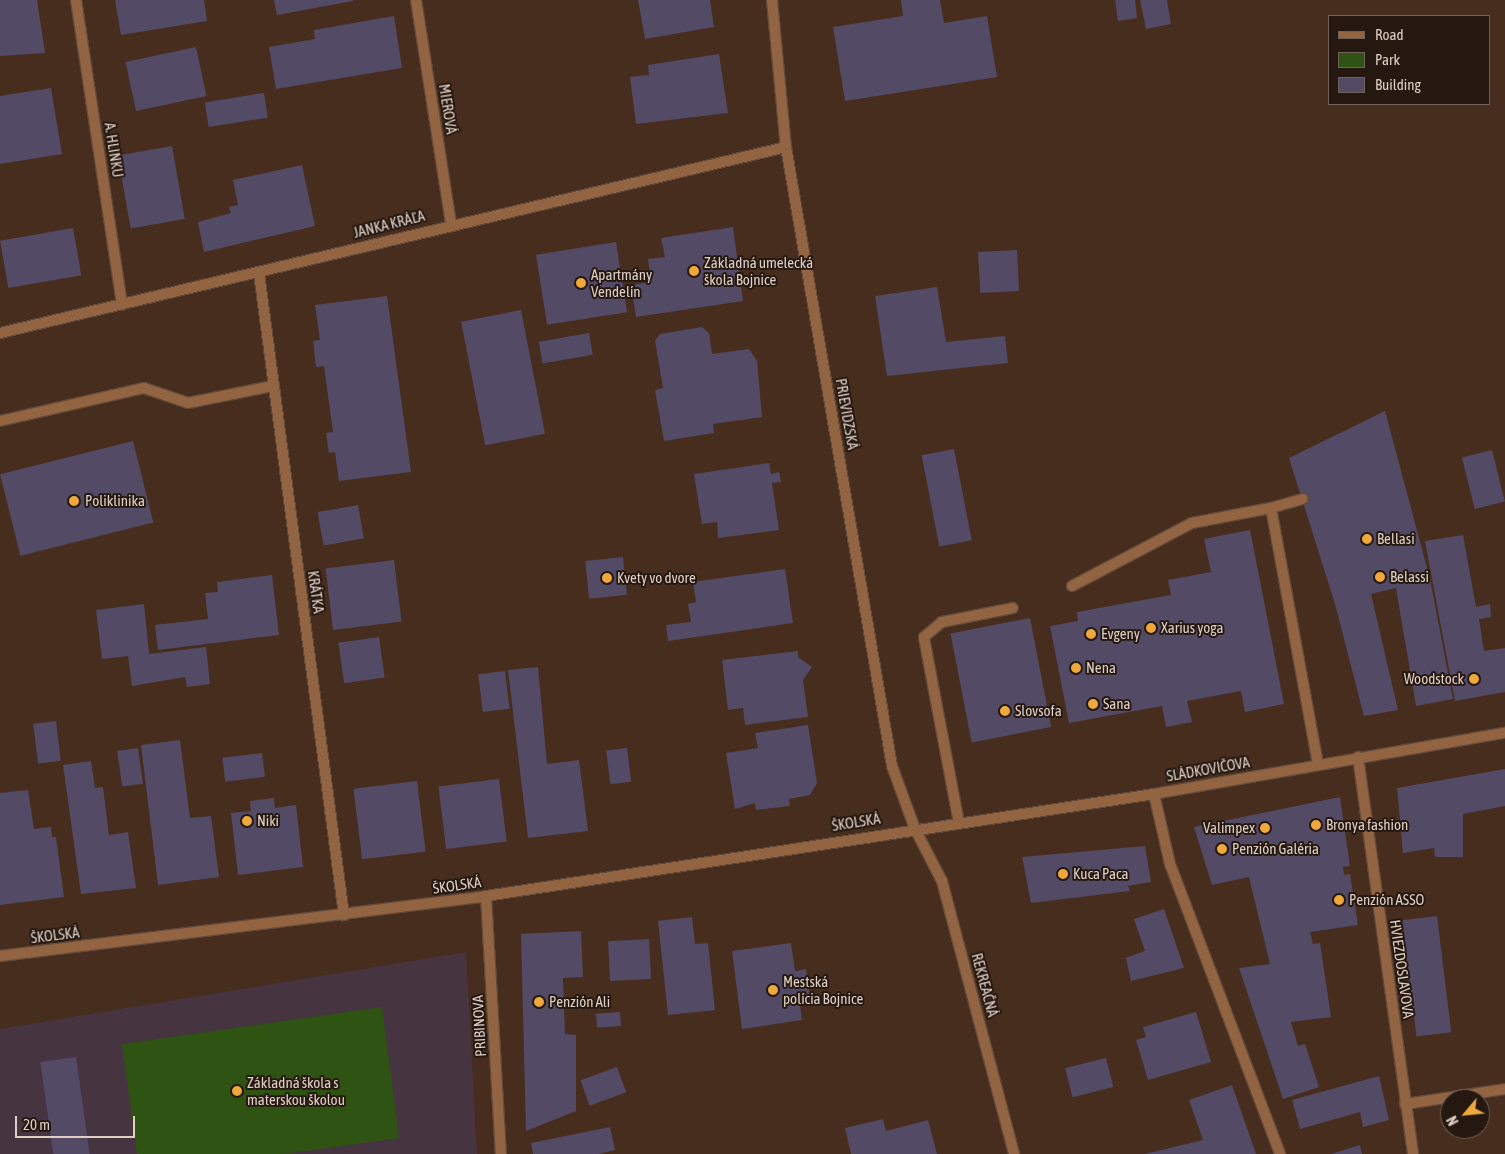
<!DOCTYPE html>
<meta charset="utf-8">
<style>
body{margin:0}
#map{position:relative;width:1505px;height:1154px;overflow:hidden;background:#472d1d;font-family:"Asap Condensed",sans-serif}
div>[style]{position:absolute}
.education>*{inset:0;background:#463541}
.green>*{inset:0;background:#2f5313}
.building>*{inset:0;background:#534a66;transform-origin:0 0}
.roads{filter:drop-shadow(1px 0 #624a3b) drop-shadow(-1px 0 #624a3b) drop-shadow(0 1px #624a3b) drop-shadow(0 -1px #624a3b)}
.service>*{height:10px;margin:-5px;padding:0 5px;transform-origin:5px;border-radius:5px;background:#936441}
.minor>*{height:10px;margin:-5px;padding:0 5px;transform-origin:5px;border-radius:5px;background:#936441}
.dots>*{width:14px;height:14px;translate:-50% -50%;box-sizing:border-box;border:2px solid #241811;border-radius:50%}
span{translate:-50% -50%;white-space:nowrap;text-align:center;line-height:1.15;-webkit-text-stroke:4px #241811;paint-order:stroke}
.street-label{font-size:15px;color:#dfcec4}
.poi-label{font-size:15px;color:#dfcec4}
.left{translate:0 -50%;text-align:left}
.right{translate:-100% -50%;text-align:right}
.legend{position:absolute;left:1328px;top:15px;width:162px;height:90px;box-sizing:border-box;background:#241811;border:1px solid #6f6159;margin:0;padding:6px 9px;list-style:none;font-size:15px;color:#dfcec4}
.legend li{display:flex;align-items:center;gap:10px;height:25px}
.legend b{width:25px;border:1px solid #6f6159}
.north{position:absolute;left:1440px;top:1089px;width:50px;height:50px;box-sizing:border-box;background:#241811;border:1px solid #6f6159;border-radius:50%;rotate:242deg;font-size:14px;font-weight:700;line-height:20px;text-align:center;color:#dfcec4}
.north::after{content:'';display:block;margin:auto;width:18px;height:22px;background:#eea83c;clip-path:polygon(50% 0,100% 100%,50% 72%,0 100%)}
.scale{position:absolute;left:15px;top:1116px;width:120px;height:22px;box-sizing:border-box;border:2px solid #dfcec4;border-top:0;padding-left:6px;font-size:15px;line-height:18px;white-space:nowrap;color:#dfcec4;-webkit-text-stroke:4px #241811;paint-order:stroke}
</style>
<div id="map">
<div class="education">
<i style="clip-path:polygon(466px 952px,477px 1154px,0 1154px,0 1029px)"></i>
</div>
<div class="green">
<i style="clip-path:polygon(382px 1007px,399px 1138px,284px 1154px,137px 1154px,122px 1044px)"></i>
</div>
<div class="building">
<i style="clip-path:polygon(0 0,37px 0,45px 53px,0 56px)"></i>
<i style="clip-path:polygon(115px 0,204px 0,207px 21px,121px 35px)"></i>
<i style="clip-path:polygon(274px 0,353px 0,353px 1px,277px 15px)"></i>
<i style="clip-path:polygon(638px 0,710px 0,714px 27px,645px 39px)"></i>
<i style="clip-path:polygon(901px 0,940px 0,944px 23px,987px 16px,997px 77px,845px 101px,833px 27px,903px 16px)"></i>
<i style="clip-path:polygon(1115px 0,1135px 0,1137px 18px,1118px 21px)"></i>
<i style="clip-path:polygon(1140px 0,1167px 0,1171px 24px,1146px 29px)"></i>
<i style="clip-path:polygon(394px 16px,402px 68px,276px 89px,269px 47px,315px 39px,314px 30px)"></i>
<i style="left:196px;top:47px;width:50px;height:72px;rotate:78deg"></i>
<i style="clip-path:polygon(719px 54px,728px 113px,636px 124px,630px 77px,649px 75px,648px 65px)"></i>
<i style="clip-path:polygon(51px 88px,62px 154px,0 164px,0 96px)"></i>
<i style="left:264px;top:93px;width:25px;height:60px;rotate:81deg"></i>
<i style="left:172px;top:146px;width:74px;height:55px;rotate:80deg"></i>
<i style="clip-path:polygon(302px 165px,315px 226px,204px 252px,198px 222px,231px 213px,229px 207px,238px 205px,233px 180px)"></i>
<i style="clip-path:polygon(733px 227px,743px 301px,636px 317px,631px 285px,651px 282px,648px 259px,665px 257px,661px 238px)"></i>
<i style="left:73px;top:228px;width:48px;height:74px;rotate:80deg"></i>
<i style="left:616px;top:242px;width:71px;height:81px;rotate:81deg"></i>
<i style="left:1017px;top:250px;width:41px;height:39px;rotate:87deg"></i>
<i style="clip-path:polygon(937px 287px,946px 342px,1005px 336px,1008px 363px,887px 376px,875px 296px)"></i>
<i style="clip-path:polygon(387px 296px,411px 472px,339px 481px,335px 452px,329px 453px,326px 433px,333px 432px,324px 366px,316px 367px,313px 341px,320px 340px,315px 305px)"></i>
<i style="left:521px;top:310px;width:126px;height:61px;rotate:79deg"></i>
<i style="clip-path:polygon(702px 327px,709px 333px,712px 354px,749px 349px,757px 361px,762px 417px,713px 424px,714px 433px,664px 441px,655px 390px,663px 388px,655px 341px,660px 334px)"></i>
<i style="left:589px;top:333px;width:22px;height:51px;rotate:80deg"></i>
<i style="clip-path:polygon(1385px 411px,1430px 579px,1453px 699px,1416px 706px,1396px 588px,1371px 594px,1398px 710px,1364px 716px,1335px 604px,1289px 458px)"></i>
<i style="left:133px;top:441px;width:84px;height:137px;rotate:76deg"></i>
<i style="left:954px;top:449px;width:93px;height:33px;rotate:79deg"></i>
<i style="left:1492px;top:450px;width:53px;height:31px;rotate:76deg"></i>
<i style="clip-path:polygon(769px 463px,771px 474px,779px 472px,781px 482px,772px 483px,779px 530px,718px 538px,717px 522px,702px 524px,694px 474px)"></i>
<i style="left:358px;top:505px;width:34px;height:41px;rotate:80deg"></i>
<i style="clip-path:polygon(1250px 530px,1284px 704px,1245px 712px,1241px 691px,1187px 701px,1192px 722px,1166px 727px,1162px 706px,1069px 723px,1050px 626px,1078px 621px,1077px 612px,1171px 595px,1168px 580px,1211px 572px,1204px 539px)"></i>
<i style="clip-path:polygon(1463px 535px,1476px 607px,1490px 604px,1491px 617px,1479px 619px,1484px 651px,1505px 648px,1505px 692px,1455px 701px,1425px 541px)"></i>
<i style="left:623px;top:557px;width:38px;height:38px;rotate:84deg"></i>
<i style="left:394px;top:560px;width:62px;height:69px;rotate:83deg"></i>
<i style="clip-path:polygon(785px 569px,793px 623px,668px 641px,666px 625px,691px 622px,688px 604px,696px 602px,693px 582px)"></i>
<i style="clip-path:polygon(272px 575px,279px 635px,158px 650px,155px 625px,208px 619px,205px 593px,218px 592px,217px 582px)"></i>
<i style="clip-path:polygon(144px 604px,149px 654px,206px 647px,210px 684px,187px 687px,185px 677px,132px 686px,128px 656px,102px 659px,96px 610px)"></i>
<i style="left:1030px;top:618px;width:111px;height:81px;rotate:79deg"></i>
<i style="left:379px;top:637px;width:41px;height:41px;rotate:82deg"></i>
<i style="clip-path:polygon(798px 651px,798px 657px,812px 667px,803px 680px,808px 717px,745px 725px,743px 708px,728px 710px,722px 660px)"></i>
<i style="clip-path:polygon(538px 667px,547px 764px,579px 760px,588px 831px,528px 838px,508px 670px)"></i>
<i style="left:505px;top:671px;width:38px;height:27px;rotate:83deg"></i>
<i style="left:56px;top:721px;width:40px;height:23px;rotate:83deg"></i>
<i style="clip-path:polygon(808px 725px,817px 783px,810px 795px,789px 799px,790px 806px,756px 810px,755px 803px,735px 809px,726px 753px,758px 748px,755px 733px)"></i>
<i style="clip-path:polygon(180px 740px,190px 818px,211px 816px,219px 877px,158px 885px,141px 745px)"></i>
<i style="left:138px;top:748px;width:36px;height:21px;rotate:82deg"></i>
<i style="left:627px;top:748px;width:34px;height:21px;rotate:83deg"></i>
<i style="left:262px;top:753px;width:24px;height:40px;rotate:83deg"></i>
<i style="clip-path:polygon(91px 761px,95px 788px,103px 787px,109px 835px,128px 832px,136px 888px,81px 894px,63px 765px)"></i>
<i style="clip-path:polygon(1505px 769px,1505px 806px,1463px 814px,1463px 857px,1435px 857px,1434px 848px,1403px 853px,1397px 788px)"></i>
<i style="left:499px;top:779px;width:63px;height:61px;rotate:83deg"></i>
<i style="left:417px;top:781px;width:71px;height:64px;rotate:83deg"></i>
<i style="clip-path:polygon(28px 790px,34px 829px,51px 827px,52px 837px,56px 837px,64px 897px,0 905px,0 793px)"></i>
<i style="clip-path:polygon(1340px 797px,1350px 866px,1343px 867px,1344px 875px,1350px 874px,1358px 925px,1310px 932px,1313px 944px,1320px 943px,1331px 1017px,1291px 1022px,1298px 1046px,1305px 1044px,1319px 1087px,1283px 1099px,1239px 968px,1270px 964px,1249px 877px,1212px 885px,1194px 827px)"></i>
<i style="clip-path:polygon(274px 798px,275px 808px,296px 805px,303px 867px,238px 875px,231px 813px,251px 811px,250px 801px)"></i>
<i style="clip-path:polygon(1145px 846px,1151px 882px,1128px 886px,1130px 891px,1031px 903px,1022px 857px)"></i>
<i style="clip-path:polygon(1164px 909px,1184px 968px,1131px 981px,1126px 958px,1145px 951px,1134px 919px)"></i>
<i style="left:1437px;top:916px;width:117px;height:35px;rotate:83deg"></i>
<i style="clip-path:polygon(692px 917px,695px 944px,708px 943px,715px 1010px,668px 1015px,658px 921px)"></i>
<i style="clip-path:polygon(581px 931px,583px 977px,563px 978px,565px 1034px,576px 1035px,576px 1111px,526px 1131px,521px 934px)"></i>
<i style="left:649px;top:939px;width:40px;height:41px;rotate:87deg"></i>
<i style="clip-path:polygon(791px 943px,795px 971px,806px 969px,810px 996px,799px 997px,802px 1020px,742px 1029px,732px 951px)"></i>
<i style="left:620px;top:1012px;width:14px;height:24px;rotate:86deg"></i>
<i style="clip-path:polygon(1196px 1012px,1211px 1062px,1148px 1080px,1136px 1040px,1146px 1037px,1143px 1027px)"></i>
<i style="left:76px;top:1057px;width:98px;height:36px;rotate:82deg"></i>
<i style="left:1106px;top:1058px;width:30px;height:42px;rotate:76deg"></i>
<i style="left:617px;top:1067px;width:27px;height:39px;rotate:70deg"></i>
<i style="clip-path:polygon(1379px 1076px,1389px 1120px,1363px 1127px,1360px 1112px,1300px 1129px,1292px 1100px)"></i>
<i style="clip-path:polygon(1232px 1085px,1256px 1154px,1145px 1154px,1203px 1140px,1189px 1100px)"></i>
<i style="clip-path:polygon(883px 1119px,886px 1131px,928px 1120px,937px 1154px,851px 1154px,845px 1128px)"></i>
<i style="clip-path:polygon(610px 1127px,615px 1150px,599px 1154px,533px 1154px,531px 1143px)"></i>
<i style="clip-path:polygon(1360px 1145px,1362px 1154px,1331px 1154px)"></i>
</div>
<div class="roads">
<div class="service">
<i style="left:0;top:421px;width:148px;rotate:-12.9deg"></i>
<i style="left:144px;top:388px;width:46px;rotate:18.8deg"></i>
<i style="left:188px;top:403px;width:87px;rotate:-11.3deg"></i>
<i style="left:1271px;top:508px;width:33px;rotate:-16deg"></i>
<i style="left:1072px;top:586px;width:136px;rotate:-27.7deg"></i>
<i style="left:1192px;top:523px;width:80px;rotate:-10.8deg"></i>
<i style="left:1271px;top:508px;width:260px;rotate:79.6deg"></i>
<i style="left:959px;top:823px;width:189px;rotate:-100.7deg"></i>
<i style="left:924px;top:637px;width:23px;rotate:-40deg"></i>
<i style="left:942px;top:622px;width:72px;rotate:-11.2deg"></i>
<i style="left:1405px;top:1104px;width:101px;rotate:-8.5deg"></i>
</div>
<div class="minor">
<i style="left:76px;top:0;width:308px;rotate:81.4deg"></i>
<i style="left:416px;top:0;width:226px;rotate:81.1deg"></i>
<i style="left:772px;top:0;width:148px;rotate:84.6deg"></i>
<i style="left:786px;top:147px;width:628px;rotate:80.28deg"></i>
<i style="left:892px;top:766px;width:67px;rotate:69.9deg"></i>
<i style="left:915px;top:829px;width:59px;rotate:62.6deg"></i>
<i style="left:942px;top:881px;width:282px;rotate:75.2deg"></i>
<i style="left:259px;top:273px;width:648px;rotate:82.46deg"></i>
<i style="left:0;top:333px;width:808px;rotate:-13.31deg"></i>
<i style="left:1358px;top:757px;width:401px;rotate:82.1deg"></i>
<i style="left:1154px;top:794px;width:72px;rotate:77.1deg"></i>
<i style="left:1170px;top:864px;width:310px;rotate:69.2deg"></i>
<i style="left:486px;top:896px;width:258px;rotate:86.7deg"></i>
<i style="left:0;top:956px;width:490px;rotate:-7deg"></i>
<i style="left:486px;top:896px;width:676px;rotate:-8.68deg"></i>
<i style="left:1154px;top:794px;width:356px;rotate:-9.9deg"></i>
</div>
</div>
<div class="dots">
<i style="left:694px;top:271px;background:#eea83c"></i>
<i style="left:581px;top:283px;background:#eea83c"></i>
<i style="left:74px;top:501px;background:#eea83c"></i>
<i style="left:1367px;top:539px;background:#eea83c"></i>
<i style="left:1380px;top:577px;background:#eea83c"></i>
<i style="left:607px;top:578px;background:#eea83c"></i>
<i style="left:1151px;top:628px;background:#eea83c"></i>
<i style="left:1091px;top:634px;background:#eea83c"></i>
<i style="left:1076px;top:668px;background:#eea83c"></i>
<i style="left:1474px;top:679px;background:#eea83c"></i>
<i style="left:1093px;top:704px;background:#eea83c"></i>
<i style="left:1005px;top:711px;background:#eea83c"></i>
<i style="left:247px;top:821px;background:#eea83c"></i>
<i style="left:1316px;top:825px;background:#eea83c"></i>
<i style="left:1265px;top:828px;background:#eea83c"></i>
<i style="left:1222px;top:849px;background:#eea83c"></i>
<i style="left:1063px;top:874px;background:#eea83c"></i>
<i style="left:1339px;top:900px;background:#eea83c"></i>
<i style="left:773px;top:990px;background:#eea83c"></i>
<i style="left:539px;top:1002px;background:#eea83c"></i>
<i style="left:237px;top:1091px;background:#eea83c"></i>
</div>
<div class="street-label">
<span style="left:448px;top:109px;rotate:81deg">MIEROVÁ</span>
<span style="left:114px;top:150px;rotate:81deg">A. HLINKU</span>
<span style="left:389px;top:224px;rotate:-14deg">JANKA KRÁĽA</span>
<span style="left:847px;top:414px;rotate:80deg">PRIEVIDZSKÁ</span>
<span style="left:316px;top:592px;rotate:82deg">KRÁTKA</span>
<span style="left:1208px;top:769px;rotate:-10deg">SLÁDKOVIČOVA</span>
<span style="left:856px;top:822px;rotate:-9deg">ŠKOLSKÁ</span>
<span style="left:457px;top:885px;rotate:-8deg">ŠKOLSKÁ</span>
<span style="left:55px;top:935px;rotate:-7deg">ŠKOLSKÁ</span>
<span style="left:1402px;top:969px;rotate:82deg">HVIEZDOSLAVOVA</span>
<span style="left:985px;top:985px;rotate:75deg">REKREAČNÁ</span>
<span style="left:479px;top:1026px;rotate:-93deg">PRIBINOVA</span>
</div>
<div class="poi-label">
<span class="left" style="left:704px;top:271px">Základná umelecká<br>škola Bojnice</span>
<span class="left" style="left:591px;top:283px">Apartmány<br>Vendelín</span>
<span class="left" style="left:85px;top:501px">Poliklinika</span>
<span class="left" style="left:1377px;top:539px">Bellasi</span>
<span class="left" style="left:1390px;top:577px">Belassi</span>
<span class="left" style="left:617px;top:578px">Kvety vo dvore</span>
<span class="left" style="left:1161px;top:628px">Xarius yoga</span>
<span class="left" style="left:1101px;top:634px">Evgeny</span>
<span class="left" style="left:1086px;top:668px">Nena</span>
<span class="right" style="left:1464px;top:679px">Woodstock</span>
<span class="left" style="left:1103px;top:704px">Sana</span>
<span class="left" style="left:1015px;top:711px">Slovsofa</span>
<span class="left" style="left:257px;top:821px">Niki</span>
<span class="left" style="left:1326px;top:825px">Bronya fashion</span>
<span class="right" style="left:1255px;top:828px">Valimpex</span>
<span class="left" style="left:1232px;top:849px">Penzión Galéria</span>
<span class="left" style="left:1073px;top:874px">Kuca Paca</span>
<span class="left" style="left:1349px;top:900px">Penzión ASSO</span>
<span class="left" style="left:783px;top:990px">Mestská<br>polícia Bojnice</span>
<span class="left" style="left:549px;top:1002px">Penzión Ali</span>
<span class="left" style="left:247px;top:1091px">Základná škola s<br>materskou školou</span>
</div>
<ul class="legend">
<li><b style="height:6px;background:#936441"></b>Road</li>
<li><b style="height:14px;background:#2f5313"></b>Park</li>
<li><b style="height:14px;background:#534a66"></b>Building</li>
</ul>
<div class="north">N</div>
<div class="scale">20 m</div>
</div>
